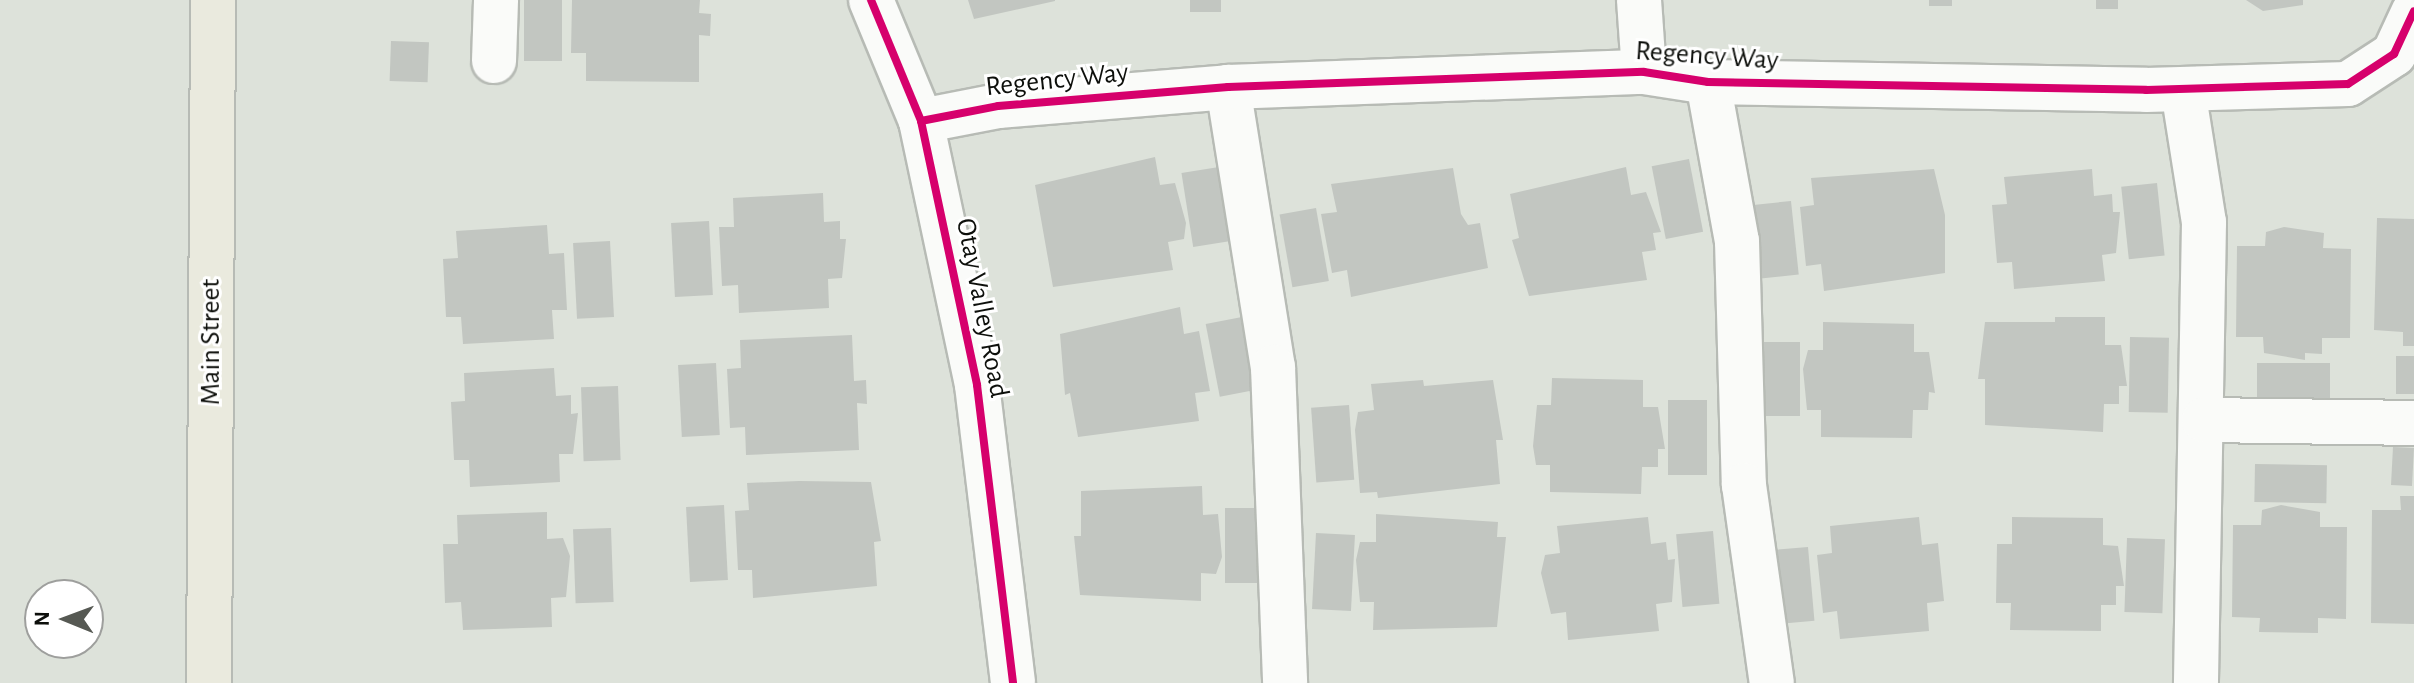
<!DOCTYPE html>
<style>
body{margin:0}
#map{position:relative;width:2414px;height:683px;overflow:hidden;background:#dde2da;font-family:"Alegreya Sans",sans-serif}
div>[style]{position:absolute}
.building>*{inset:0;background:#c2c6c1;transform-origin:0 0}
.roads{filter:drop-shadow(2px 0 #b7bbb5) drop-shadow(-2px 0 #b7bbb5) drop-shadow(0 2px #b7bbb5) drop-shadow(0 -2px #b7bbb5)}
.minor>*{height:44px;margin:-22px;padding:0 22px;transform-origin:22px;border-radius:22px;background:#fafbf9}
.major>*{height:44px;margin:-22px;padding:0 22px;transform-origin:22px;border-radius:22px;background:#eaeade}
.cycleway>*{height:8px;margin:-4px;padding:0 4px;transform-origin:4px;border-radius:4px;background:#d6006c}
span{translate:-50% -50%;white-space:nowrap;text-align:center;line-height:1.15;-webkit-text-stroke:6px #fff;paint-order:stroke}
.street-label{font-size:28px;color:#0d0f0b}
.north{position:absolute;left:24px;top:579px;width:80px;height:80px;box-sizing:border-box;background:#fff;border:2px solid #9e9f9d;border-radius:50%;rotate:271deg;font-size:22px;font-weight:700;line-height:32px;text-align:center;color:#0d0f0b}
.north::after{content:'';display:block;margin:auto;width:28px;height:36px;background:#565953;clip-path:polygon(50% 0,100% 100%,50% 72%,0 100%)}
</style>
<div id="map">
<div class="building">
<i style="left:524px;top:0;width:38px;height:61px"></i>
<i style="clip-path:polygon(572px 0,700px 0,699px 13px,711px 14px,710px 36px,699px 35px,699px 82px,586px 81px,586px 53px,571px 53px)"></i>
<i style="clip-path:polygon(968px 0,1055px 0,1055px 1px,974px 19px)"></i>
<i style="left:1190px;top:0;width:31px;height:12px"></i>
<i style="left:1929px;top:0;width:23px;height:6px"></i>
<i style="left:2096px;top:0;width:22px;height:9px"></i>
<i style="clip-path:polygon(2246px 0,2303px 0,2303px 5px,2263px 11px)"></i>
<i style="left:391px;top:41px;width:38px;height:40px;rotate:2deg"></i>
<i style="clip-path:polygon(1155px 157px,1160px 185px,1175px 183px,1186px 223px,1184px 239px,1168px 242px,1173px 270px,1053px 287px,1035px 185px)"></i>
<i style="left:1689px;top:159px;width:74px;height:38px;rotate:79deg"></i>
<i style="left:1219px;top:167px;width:75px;height:38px;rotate:81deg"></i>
<i style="clip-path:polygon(1626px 167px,1631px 195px,1646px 192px,1661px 232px,1653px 233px,1656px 250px,1642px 252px,1647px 280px,1529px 296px,1512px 240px,1519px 238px,1510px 194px)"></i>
<i style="clip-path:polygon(1453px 168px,1461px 214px,1468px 225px,1480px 223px,1488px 268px,1351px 297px,1347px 270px,1332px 273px,1321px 214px,1337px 212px,1331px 184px)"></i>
<i style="clip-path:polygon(1934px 169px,1945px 215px,1945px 273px,1824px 291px,1821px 264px,1806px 266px,1800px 207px,1814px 205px,1811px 178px)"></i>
<i style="clip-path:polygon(2092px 169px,2094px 196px,2112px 194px,2113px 212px,2120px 212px,2116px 253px,2102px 255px,2105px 281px,2014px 289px,2012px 262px,1997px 263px,1992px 205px,2007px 204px,2004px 177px)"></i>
<i style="left:2157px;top:183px;width:73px;height:36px;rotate:84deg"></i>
<i style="clip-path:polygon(823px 193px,824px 222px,840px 221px,840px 239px,846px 239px,842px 278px,828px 279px,829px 308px,739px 313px,738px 285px,722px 286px,719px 227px,734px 227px,733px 198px)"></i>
<i style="left:1791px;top:201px;width:74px;height:38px;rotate:84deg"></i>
<i style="left:1316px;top:208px;width:74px;height:37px;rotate:80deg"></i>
<i style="clip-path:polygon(2377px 218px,2414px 219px,2414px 346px,2403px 346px,2403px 332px,2374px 330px)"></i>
<i style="left:709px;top:221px;width:74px;height:38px;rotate:87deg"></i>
<i style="clip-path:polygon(547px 225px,549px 254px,564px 253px,567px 310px,552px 310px,554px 339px,463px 344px,461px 317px,446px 317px,443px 259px,458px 258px,456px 231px)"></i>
<i style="clip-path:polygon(2284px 227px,2324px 233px,2323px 248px,2351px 249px,2350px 338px,2322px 338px,2322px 354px,2305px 353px,2305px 360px,2264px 353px,2263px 337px,2236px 337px,2237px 246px,2265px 246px,2266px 232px)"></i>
<i style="left:610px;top:241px;width:76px;height:37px;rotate:87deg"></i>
<i style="clip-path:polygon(1180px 307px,1184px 334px,1199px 331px,1210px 391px,1195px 393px,1199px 421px,1078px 437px,1070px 393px,1065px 395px,1060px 334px)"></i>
<i style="left:1242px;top:317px;width:74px;height:37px;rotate:79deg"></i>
<i style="clip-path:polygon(2055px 317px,2105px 317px,2105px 345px,2121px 345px,2127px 386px,2119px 386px,2119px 404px,2104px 404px,2103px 432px,1985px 425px,1985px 379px,1978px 379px,1985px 322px,2055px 322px)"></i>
<i style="clip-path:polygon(1823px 322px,1914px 324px,1914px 352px,1929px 352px,1935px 393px,1929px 392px,1928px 410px,1913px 410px,1912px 438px,1821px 437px,1821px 410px,1807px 410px,1803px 369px,1808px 350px,1823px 350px)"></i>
<i style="clip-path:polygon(852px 335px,854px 381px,866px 380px,867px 404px,857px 403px,859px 450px,746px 455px,745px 427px,730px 428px,727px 369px,741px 368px,740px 340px)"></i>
<i style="left:2130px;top:337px;width:39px;height:75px;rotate:1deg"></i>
<i style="left:1762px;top:342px;width:38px;height:74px"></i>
<i style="left:2396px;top:356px;width:18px;height:38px"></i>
<i style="left:716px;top:363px;width:72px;height:38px;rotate:87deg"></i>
<i style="left:2257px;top:363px;width:73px;height:37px"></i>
<i style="clip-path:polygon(554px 368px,556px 396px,571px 395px,571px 414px,578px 413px,573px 454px,559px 454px,560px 482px,470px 487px,469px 460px,454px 460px,451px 402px,465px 401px,464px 373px)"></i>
<i style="clip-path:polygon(1552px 378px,1643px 380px,1643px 407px,1658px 407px,1665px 449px,1658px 449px,1658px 467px,1642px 467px,1641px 494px,1550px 492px,1550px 465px,1536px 465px,1533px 446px,1537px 405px,1551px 405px)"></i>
<i style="clip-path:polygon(1423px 380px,1424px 386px,1493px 380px,1503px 440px,1496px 440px,1500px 484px,1378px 498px,1377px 492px,1360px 493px,1355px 430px,1358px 412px,1374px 410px,1371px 384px)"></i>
<i style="left:618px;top:386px;width:74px;height:37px;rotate:88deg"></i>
<i style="left:1668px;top:400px;width:39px;height:75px"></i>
<i style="left:1349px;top:405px;width:75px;height:38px;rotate:86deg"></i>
<i style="left:2393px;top:447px;width:21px;height:38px;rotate:3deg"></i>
<i style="left:2255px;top:464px;width:72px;height:38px;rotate:1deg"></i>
<i style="clip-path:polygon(799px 481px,871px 482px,881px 541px,874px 542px,877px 586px,753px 598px,752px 570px,738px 570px,735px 511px,749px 510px,747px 483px)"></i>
<i style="clip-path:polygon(1202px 486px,1203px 515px,1218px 514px,1222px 557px,1216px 574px,1201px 573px,1201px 601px,1080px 595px,1074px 536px,1081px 536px,1081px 491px)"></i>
<i style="clip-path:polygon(2400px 496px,2414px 496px,2414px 624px,2371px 623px,2372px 510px,2401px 510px)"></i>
<i style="left:724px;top:505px;width:75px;height:38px;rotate:87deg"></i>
<i style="clip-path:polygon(2281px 505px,2320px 512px,2320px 527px,2347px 527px,2346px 619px,2318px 618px,2318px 633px,2259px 632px,2260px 618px,2232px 617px,2233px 525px,2261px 525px,2262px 510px)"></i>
<i style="left:1225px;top:508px;width:39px;height:75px"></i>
<i style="clip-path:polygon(547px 512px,547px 539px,563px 538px,570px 556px,566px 597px,551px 598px,552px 627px,463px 630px,461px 602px,445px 603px,443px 544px,458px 544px,457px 515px)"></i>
<i style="clip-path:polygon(1376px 514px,1498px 522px,1497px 537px,1506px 537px,1497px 627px,1373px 630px,1374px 602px,1360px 602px,1356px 560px,1360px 542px,1376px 542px)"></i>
<i style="clip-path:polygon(1648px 517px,1651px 544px,1666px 542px,1668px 560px,1675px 559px,1672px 602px,1656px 604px,1659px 631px,1568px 640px,1566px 612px,1551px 614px,1541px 573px,1545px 555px,1560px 553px,1557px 526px)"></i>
<i style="clip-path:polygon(1919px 517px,1922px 545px,1938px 543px,1944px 601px,1927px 603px,1929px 631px,1840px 639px,1837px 611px,1823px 613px,1817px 555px,1832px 553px,1830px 526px)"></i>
<i style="clip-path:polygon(2012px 517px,2103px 518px,2103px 545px,2118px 546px,2124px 586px,2116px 586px,2116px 605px,2101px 605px,2101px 631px,2010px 630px,2011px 603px,1996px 603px,1997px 544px,2012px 544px)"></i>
<i style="left:611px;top:528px;width:74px;height:38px;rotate:88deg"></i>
<i style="left:1713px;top:531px;width:73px;height:37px;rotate:85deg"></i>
<i style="left:1316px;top:533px;width:39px;height:76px;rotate:3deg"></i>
<i style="left:2127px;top:538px;width:38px;height:74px;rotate:2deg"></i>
<i style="left:1808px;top:547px;width:74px;height:38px;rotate:85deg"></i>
</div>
<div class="roads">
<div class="minor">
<i style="left:871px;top:0;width:131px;rotate:67.5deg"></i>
<i style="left:921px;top:121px;width:270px;rotate:78deg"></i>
<i style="left:977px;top:385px;width:300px;rotate:83.1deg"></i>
<i style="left:1639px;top:0;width:72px;rotate:86deg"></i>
<i style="left:494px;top:61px;width:61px;rotate:-88.1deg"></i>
<i style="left:1708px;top:82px;width:162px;rotate:79.7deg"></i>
<i style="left:1737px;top:241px;width:244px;rotate:88.4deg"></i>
<i style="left:1744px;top:485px;width:200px;rotate:82deg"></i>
<i style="left:1228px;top:87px;width:284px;rotate:80.9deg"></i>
<i style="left:1273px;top:367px;width:316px;rotate:87.8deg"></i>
<i style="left:2183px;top:90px;width:134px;rotate:81deg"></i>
<i style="left:2204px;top:222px;width:461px;rotate:91deg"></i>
<i style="left:921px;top:121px;width:78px;rotate:-11deg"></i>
<i style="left:998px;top:106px;width:231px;rotate:-4.7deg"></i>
<i style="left:1228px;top:87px;width:416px;rotate:-2.1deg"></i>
<i style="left:1644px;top:72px;width:65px;rotate:8.9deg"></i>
<i style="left:1708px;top:82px;width:438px;rotate:1deg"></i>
<i style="left:2146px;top:90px;width:202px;rotate:-1.7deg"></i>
<i style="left:2348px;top:84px;width:55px;rotate:-33.1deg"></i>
<i style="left:2394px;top:54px;width:47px;rotate:-65.1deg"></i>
<i style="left:2204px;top:420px;width:210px;rotate:0.8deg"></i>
</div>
<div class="major">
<i style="left:209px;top:683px;width:683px;rotate:-89.66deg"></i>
</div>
</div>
<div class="cycleway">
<i style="left:871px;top:0;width:131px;rotate:67.5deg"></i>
<i style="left:921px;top:121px;width:270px;rotate:78deg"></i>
<i style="left:977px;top:385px;width:300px;rotate:83.1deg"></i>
<i style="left:921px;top:121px;width:78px;rotate:-11deg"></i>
<i style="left:998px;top:106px;width:231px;rotate:-4.7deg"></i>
<i style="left:1228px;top:87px;width:416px;rotate:-2.1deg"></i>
<i style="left:1644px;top:72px;width:65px;rotate:8.9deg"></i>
<i style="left:1708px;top:82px;width:438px;rotate:1deg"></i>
<i style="left:2146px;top:90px;width:202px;rotate:-1.7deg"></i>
<i style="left:2348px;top:84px;width:55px;rotate:-33.1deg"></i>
<i style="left:2394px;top:54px;width:47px;rotate:-65.1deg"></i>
</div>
<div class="street-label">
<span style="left:1707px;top:56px;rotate:4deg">Regency Way</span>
<span style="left:1057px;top:80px;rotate:-6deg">Regency Way</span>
<span style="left:982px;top:308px;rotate:79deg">Otay Valley Road</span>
<span style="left:211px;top:342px;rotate:-90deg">Main Street</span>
</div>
<div class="north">N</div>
</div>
